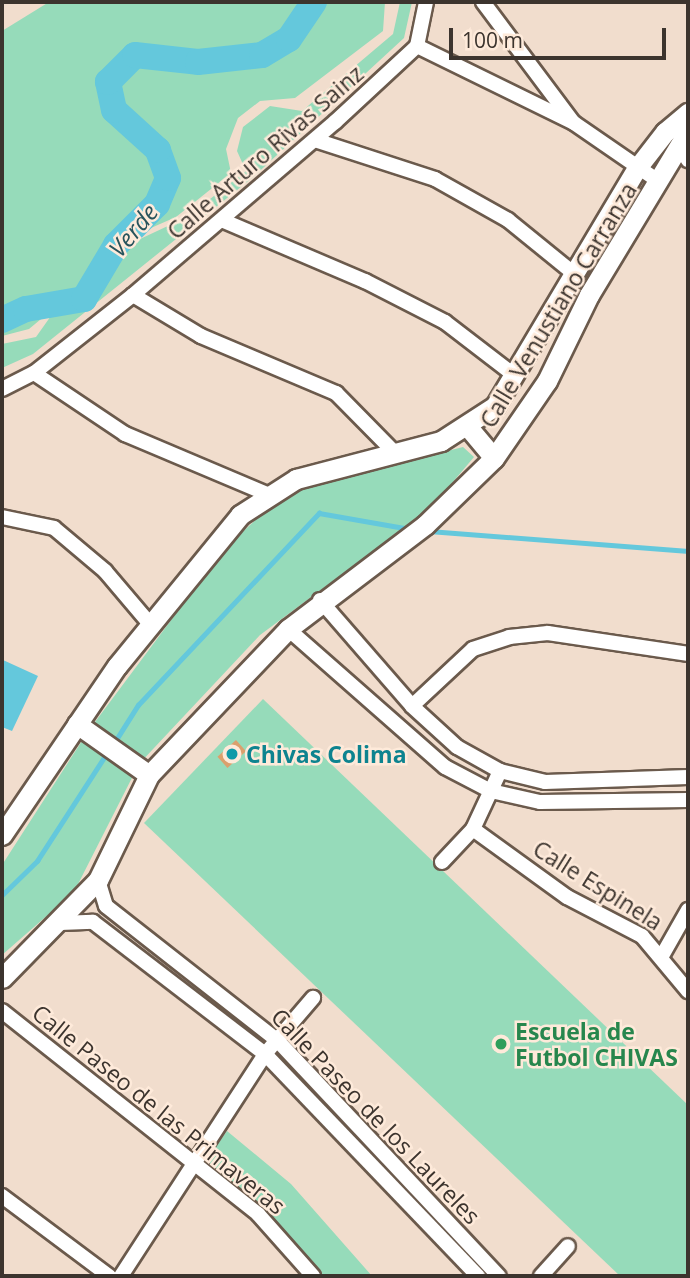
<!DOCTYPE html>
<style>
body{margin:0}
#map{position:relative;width:690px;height:1278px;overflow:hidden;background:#f1ddcd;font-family:"Open Sans",sans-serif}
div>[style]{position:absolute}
.green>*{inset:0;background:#96dbba}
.water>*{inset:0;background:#64c8dc}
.stream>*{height:4.5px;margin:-2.25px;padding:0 2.25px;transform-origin:2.25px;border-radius:2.25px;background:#64c8dc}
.river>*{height:26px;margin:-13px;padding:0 13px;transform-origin:13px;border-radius:13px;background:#64c8dc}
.building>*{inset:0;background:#dba06d;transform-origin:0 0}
.roads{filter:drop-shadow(2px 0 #6b5a4c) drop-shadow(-2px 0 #6b5a4c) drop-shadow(0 2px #6b5a4c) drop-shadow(0 -2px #6b5a4c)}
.street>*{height:14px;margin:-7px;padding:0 7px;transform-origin:7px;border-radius:7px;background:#fff}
.secondary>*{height:19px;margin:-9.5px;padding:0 9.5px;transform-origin:9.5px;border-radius:9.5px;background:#fff}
.dots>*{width:19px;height:19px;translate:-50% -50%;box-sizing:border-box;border:4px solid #feeada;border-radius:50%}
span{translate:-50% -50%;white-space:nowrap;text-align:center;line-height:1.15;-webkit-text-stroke:5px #feeada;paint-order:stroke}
.street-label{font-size:23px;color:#3c342e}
.culture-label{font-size:23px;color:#0d838f;font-weight:700}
.left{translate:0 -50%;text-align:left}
.leisure-label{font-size:23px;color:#27864d;font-weight:700}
.water-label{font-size:24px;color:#27535c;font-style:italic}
.frame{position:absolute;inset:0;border:4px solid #3c342e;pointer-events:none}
.scale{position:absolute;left:449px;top:28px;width:217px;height:32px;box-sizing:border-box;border:4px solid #3c342e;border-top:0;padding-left:9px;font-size:21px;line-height:24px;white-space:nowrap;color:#3c342e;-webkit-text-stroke:5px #feeada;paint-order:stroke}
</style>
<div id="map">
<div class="green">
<i style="clip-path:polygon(49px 2px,385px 2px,383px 31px,295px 98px,260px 101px,238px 118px,226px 149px,231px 173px,176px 217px,103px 249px,76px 290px,29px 329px,2px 336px,2px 31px)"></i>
<i style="clip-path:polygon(400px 2px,412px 2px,404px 38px,252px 178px,33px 354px,2px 368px,2px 344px,36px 337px,53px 313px,86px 305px,123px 247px,187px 217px,246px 171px,237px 151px,243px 127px,270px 106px,302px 111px,393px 34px)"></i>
<i style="clip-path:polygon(463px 447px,474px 457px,430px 509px,260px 635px,139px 764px,74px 892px,2px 955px,2px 865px,89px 730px,225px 548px,264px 512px,307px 487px)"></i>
<i style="clip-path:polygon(263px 699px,688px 1105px,688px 1276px,620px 1276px,144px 823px)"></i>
<i style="clip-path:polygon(227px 1131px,291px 1184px,372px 1276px,319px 1276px,270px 1216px,204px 1163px)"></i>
</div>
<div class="water">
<i style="clip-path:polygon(3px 660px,38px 676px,12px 731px,2px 727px)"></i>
</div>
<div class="stream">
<i style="left:429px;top:531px;width:260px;rotate:4.4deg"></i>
<i style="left:114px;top:743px;width:45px;rotate:-57.7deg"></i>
<i style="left:138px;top:705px;width:264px;rotate:-46.7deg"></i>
<i style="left:319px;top:513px;width:92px;rotate:10deg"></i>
<i style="left:2px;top:895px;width:49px;rotate:-44.2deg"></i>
<i style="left:37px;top:861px;width:129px;rotate:-57.1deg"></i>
</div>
<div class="river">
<i style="left:2px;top:320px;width:26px;rotate:-25deg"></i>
<i style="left:26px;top:309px;width:59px;rotate:-9.8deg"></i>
<i style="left:84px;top:299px;width:63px;rotate:-59.3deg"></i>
<i style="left:116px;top:245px;width:58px;rotate:-45deg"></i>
<i style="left:157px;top:204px;width:28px;rotate:-67deg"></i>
<i style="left:168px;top:178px;width:30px;rotate:-110deg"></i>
<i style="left:158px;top:150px;width:59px;rotate:-137.7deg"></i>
<i style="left:114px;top:110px;width:29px;rotate:-102deg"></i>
<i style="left:108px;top:82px;width:38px;rotate:-45deg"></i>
<i style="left:135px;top:55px;width:63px;rotate:6.3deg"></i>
<i style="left:198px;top:62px;width:64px;rotate:-6.2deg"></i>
<i style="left:262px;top:55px;width:31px;rotate:-31deg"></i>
<i style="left:289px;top:39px;width:45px;rotate:-56deg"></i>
</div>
<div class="building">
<i style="left:236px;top:740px;width:15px;height:25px;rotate:48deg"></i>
</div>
<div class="roads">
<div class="street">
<i style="left:483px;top:2px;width:149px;rotate:53.2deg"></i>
<i style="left:417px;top:46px;width:175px;rotate:26.1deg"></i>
<i style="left:574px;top:123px;width:104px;rotate:34.5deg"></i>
<i style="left:315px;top:140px;width:126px;rotate:18deg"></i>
<i style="left:435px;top:179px;width:84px;rotate:29.3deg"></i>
<i style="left:508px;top:220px;width:82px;rotate:39.1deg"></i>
<i style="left:688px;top:142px;width:10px;rotate:127deg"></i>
<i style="left:682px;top:150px;width:12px;rotate:59deg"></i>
<i style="left:224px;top:221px;width:153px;rotate:23.1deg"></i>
<i style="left:365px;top:281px;width:90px;rotate:27.1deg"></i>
<i style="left:445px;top:322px;width:87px;rotate:37.5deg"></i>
<i style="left:133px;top:295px;width:79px;rotate:31.1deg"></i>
<i style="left:201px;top:336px;width:147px;rotate:22.9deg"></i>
<i style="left:336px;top:393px;width:83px;rotate:45.5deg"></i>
<i style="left:34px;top:373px;width:110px;rotate:33.8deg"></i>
<i style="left:125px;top:434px;width:154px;rotate:22.9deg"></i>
<i style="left:2px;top:389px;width:36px;rotate:-27deg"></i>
<i style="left:34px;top:373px;width:126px;rotate:-38.2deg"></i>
<i style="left:133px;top:295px;width:266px;rotate:-40.6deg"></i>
<i style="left:335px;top:122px;width:112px;rotate:-42.8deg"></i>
<i style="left:417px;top:46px;width:45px;rotate:-78.4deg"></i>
<i style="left:2px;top:517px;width:53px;rotate:11.9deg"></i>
<i style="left:54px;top:528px;width:67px;rotate:40.1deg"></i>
<i style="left:105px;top:571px;width:70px;rotate:49.7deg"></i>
<i style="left:320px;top:600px;width:140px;rotate:49deg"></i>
<i style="left:412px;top:706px;width:61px;rotate:42.3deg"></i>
<i style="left:457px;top:747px;width:49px;rotate:29.2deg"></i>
<i style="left:500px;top:771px;width:46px;rotate:13.7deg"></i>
<i style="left:545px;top:782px;width:143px;rotate:-2deg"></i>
<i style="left:288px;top:629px;width:209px;rotate:41.3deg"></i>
<i style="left:445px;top:767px;width:52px;rotate:27.6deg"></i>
<i style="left:491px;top:791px;width:50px;rotate:12.7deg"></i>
<i style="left:540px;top:802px;width:148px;rotate:-0.8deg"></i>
<i style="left:412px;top:706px;width:83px;rotate:-43.1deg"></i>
<i style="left:473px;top:649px;width:38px;rotate:-18deg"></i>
<i style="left:509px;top:637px;width:39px;rotate:-6deg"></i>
<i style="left:548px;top:633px;width:142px;rotate:8.5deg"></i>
<i style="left:473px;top:829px;width:116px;rotate:35.9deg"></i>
<i style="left:567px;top:897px;width:85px;rotate:27.5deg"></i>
<i style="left:642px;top:936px;width:72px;rotate:50.1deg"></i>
<i style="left:442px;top:862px;width:45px;rotate:-46.8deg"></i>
<i style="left:473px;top:829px;width:64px;rotate:-65deg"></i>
<i style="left:98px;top:880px;width:27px;rotate:73deg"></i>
<i style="left:106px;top:906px;width:217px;rotate:38.1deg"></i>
<i style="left:277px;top:1040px;width:324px;rotate:46.8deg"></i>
<i style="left:60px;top:923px;width:33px;rotate:-2deg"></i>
<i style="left:93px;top:922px;width:217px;rotate:37.5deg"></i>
<i style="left:265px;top:1054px;width:308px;rotate:46.2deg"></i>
<i style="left:663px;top:954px;width:51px;rotate:-60.4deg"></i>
<i style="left:2px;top:1011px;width:327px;rotate:38.4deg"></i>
<i style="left:258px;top:1214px;width:83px;rotate:48.4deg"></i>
<i style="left:2px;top:1196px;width:134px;rotate:36.8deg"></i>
<i style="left:121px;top:1276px;width:265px;rotate:-57deg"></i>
<i style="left:265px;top:1054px;width:74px;rotate:-49.4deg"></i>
<i style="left:541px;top:1276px;width:40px;rotate:-48deg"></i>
</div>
<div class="secondary">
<i style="left:468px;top:427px;width:40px;rotate:50deg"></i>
<i style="left:77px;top:724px;width:88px;rotate:35.3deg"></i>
<i style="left:2px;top:835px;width:204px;rotate:-55.8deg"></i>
<i style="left:117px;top:666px;width:195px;rotate:-50.8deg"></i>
<i style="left:240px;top:515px;width:67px;rotate:-32.7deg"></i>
<i style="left:296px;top:479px;width:150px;rotate:-14.7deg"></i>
<i style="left:441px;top:441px;width:64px;rotate:-32.9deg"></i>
<i style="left:495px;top:406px;width:277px;rotate:-59.2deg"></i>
<i style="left:637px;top:168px;width:46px;rotate:-52.1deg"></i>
<i style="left:665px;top:132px;width:30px;rotate:-40deg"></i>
<i style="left:2px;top:978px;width:137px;rotate:-45.6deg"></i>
<i style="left:98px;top:880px;width:117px;rotate:-64.1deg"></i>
<i style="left:149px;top:775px;width:202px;rotate:-46.4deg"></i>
<i style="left:288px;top:629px;width:172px;rotate:-37.2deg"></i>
<i style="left:425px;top:525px;width:96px;rotate:-44.2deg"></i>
<i style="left:494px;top:458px;width:93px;rotate:-55.5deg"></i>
<i style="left:547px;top:381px;width:96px;rotate:-64deg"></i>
<i style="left:589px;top:295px;width:192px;rotate:-58.9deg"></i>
</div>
</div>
<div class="dots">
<i style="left:232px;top:754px;background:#0f9aa8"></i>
<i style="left:501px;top:1044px;background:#2e9e5b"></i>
</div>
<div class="street-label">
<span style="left:265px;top:152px;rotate:-41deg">Calle Arturo Rivas Sainz</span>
<span style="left:558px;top:305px;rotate:-59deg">Calle Venustiano Carranza</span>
<span style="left:598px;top:885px;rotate:32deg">Calle Espinela</span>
<span style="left:159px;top:1109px;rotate:39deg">Calle Paseo de las Primaveras</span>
<span style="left:376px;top:1116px;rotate:46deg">Calle Paseo de los Laureles</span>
</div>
<div class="culture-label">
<span class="left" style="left:246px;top:754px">Chivas Colima</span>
</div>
<div class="leisure-label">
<span class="left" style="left:515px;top:1044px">Escuela de<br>Futbol CHIVAS</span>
</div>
<div class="water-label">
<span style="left:133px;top:230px;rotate:-50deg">Verde</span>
</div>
<div class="frame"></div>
<div class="scale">100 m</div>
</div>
